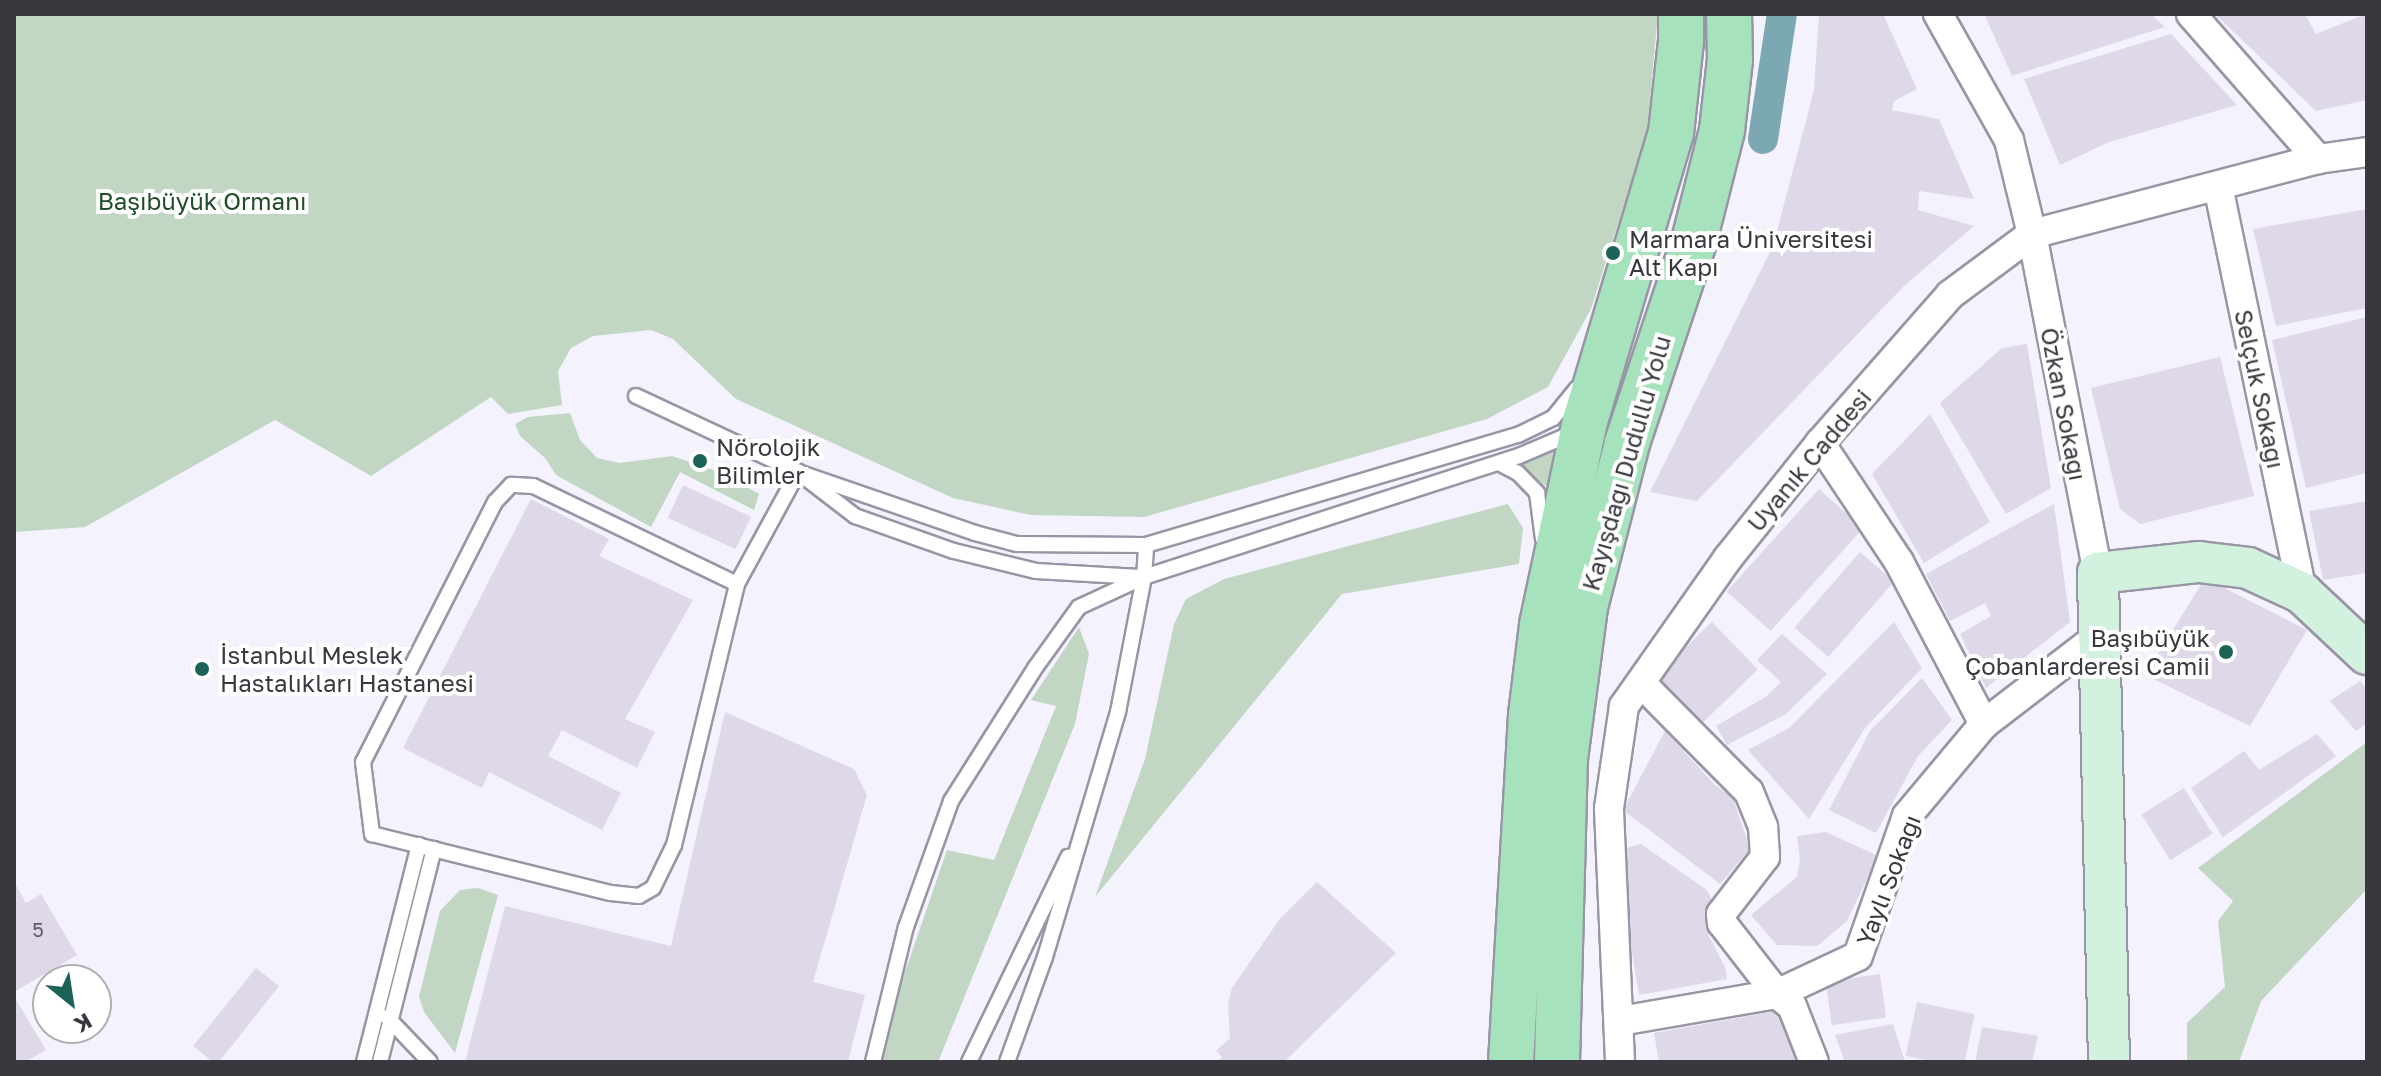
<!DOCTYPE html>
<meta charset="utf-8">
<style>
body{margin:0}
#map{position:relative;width:2381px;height:1076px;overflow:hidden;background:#f4f2fd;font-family:"Golos Text",sans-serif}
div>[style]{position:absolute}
.green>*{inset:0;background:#c1d7c3}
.canal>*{height:30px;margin:-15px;padding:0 15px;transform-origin:15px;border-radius:15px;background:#7ba8b3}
.building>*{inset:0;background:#ded8e9;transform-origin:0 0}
.roads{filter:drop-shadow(2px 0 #9895a6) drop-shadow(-2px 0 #9895a6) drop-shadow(0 2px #9895a6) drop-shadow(0 -2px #9895a6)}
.service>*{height:14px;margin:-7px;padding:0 7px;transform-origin:7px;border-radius:7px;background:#fff}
.minor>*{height:28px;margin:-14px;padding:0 14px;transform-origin:14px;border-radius:14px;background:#fff}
.secondary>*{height:40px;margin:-20px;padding:0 20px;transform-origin:20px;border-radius:20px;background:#d2f1de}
.primary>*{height:44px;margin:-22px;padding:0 22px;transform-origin:22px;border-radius:22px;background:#a6e2bc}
.dots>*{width:22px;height:22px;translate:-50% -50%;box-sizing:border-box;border:4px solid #fff;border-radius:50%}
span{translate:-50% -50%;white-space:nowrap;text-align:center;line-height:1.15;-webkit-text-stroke:8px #fff;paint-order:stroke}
.number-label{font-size:20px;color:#62606a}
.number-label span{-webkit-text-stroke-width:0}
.park-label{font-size:24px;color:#204e28}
.poi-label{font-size:24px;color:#39383f}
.left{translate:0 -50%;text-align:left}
.right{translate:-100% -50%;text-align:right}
.street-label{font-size:24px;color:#39383f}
.frame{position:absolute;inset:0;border:16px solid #39383f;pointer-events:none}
.north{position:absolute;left:32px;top:964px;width:80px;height:80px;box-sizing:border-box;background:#fff;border:2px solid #b0afb2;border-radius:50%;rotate:150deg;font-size:22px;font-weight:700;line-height:32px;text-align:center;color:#39383f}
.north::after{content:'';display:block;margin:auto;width:28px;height:36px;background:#1c6357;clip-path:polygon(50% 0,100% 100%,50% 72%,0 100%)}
</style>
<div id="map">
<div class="green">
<i style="clip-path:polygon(14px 14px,1658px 14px,1647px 131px,1591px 309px,1548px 387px,1487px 419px,1144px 517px,1031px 515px,953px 498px,736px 399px,673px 339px,651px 330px,593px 336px,571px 348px,558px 371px,562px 405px,508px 414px,491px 397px,371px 476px,275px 420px,85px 527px,14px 532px)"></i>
<i style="clip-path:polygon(570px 413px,580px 440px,597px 458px,620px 463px,672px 456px,722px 473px,759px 494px,754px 510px,680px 472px,651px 527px,556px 475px,545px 458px,520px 436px,515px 424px,528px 417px)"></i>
<i style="clip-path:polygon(1561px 447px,1549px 488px,1513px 464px)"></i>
<i style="clip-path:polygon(1508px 504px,1523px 528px,1519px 564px,1342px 594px,1095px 897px,1145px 759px,1174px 624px,1186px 599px,1224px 579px)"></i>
<i style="clip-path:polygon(1079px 627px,1089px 654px,1075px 724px,938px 1062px,882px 1062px,895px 1001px,947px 850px,994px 860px,1056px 706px,1031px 700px)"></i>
<i style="clip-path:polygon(2367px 742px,2367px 889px,2261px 1001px,2239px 1062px,2187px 1062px,2187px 1023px,2225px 987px,2218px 921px,2233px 901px,2198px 868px)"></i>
<i style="clip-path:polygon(478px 888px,498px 895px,455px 1053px,424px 1012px,419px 997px,440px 911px,460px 890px)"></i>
</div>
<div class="canal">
<i style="left:1763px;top:139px;width:126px;rotate:-81.4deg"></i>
</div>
<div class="building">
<i style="clip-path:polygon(1819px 14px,1883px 14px,1917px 89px,1894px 101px,1892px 110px,1939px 119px,1974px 199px,1919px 191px,1918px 210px,1974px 226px,1904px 286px,1697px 501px,1650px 492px,1773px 246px,1814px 90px)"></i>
<i style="clip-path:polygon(1984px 14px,2151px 14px,2165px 27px,2012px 76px)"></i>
<i style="clip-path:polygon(2215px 14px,2305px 14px,2316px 34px,2366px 14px,2367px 100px,2316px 111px)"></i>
<i style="clip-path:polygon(2171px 34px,2237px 105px,2109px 142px,2060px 165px,2024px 79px)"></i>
<i style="clip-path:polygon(2367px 209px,2367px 308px,2276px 326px,2253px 229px)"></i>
<i style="clip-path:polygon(2367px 317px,2367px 473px,2306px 488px,2272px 340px)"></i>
<i style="clip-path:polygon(2027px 344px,2051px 488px,2006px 514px,1940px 403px,2002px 348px)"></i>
<i style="clip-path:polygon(2220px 357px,2254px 496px,2140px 524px,2120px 509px,2091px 388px)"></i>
<i style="clip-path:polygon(1930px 414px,1990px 522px,1924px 563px,1872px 474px)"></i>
<i style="left:683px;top:485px;width:75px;height:36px;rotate:25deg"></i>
<i style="left:1819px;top:489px;width:59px;height:138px;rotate:42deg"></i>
<i style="clip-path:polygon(531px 499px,609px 539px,599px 556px,693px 600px,625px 719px,655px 732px,637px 768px,562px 730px,548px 756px,621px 793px,602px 830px,489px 772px,482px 788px,403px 748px)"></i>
<i style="clip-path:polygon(2367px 501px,2367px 573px,2323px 580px,2309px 511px)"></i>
<i style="clip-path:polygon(2054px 504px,2070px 622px,1986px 688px,1960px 634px,1991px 616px,1985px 603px,1950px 621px,1926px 574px)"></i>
<i style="left:1860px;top:552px;width:45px;height:100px;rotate:41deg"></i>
<i style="clip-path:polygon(2205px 578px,2307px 630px,2250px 726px,2145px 675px)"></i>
<i style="left:1712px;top:622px;width:66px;height:79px;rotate:46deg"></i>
<i style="clip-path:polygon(1894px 622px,1922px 668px,1865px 728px,1809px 819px,1748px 750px,1789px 728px)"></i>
<i style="clip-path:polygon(1782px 634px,1827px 674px,1786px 714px,1727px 745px,1716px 726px,1767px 696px,1781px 682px,1757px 660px)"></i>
<i style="clip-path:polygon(1922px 678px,1952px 720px,1918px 756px,1876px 833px,1829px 810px,1870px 731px)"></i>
<i style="clip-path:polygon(2360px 681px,2367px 689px,2367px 723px,2356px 731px,2330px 701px)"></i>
<i style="clip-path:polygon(725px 712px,854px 769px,867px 795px,813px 982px,865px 995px,848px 1062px,465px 1062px,505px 906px,671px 946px)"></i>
<i style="clip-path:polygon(1665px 731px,1715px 785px,1733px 798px,1750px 849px,1720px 884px,1623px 810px)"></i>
<i style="clip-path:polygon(2317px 734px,2336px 756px,2223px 837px,2191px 788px,2244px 751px,2259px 770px)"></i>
<i style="left:2184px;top:788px;width:54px;height:50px;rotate:58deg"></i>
<i style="clip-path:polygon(1826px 832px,1878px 856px,1847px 921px,1817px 946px,1777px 945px,1751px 915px,1797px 877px,1800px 859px,1797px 836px)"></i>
<i style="clip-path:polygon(1641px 844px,1707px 890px,1713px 902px,1708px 934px,1725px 967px,1727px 979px,1639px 995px,1619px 874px,1623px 849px)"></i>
<i style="clip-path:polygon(14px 882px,26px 903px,41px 894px,77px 955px,14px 992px)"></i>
<i style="clip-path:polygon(1317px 882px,1396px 953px,1284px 1062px,1217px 1062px,1222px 1057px,1216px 1051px,1230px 1038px,1228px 1004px,1232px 988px,1279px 920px)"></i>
<i style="clip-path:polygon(256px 968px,279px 986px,219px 1062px,213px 1062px,193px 1046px)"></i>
<i style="left:1880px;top:974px;width:44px;height:55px;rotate:82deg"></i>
<i style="clip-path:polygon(14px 996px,46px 1050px,25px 1062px,14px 1062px)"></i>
<i style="left:1917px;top:1002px;width:59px;height:55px;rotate:12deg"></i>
<i style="clip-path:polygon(1782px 1010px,1803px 1062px,1659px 1062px,1654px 1033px)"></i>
<i style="clip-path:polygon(1893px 1024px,1905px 1062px,1845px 1062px,1835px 1035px)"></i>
<i style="clip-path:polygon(1982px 1027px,2038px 1036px,2032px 1062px,1975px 1062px)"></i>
</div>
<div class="roads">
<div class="service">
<i style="left:636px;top:396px;width:179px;rotate:25.1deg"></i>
<i style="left:798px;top:472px;width:187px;rotate:19deg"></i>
<i style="left:975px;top:533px;width:43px;rotate:14.7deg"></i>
<i style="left:1017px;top:544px;width:129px;rotate:0.4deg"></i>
<i style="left:1146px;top:545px;width:388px;rotate:-16.5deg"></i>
<i style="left:1518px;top:435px;width:39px;rotate:-26deg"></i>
<i style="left:1553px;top:418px;width:38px;rotate:-51deg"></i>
<i style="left:1499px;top:463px;width:21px;rotate:28deg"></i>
<i style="left:1518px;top:473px;width:28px;rotate:46deg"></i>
<i style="left:1537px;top:493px;width:46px;rotate:82.6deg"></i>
<i style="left:803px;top:476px;width:66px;rotate:37.6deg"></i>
<i style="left:855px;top:516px;width:105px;rotate:19.5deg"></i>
<i style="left:954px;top:551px;width:84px;rotate:13.7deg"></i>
<i style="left:1036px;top:571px;width:104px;rotate:3.3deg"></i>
<i style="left:737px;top:584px;width:226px;rotate:-154.3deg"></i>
<i style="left:533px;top:486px;width:22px;rotate:-177deg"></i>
<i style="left:511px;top:485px;width:23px;rotate:133deg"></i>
<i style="left:495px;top:502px;width:292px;rotate:116.9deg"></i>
<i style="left:363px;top:762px;width:73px;rotate:82.9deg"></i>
<i style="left:372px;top:834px;width:246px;rotate:13.9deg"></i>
<i style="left:611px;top:893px;width:28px;rotate:6deg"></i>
<i style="left:639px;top:896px;width:16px;rotate:-30deg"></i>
<i style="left:653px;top:888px;width:48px;rotate:-64deg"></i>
<i style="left:674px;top:845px;width:268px;rotate:-76.4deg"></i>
<i style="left:737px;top:584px;width:128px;rotate:-61.4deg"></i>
<i style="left:387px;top:1017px;width:62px;rotate:46.3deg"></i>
<i style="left:364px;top:1062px;width:224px;rotate:-75.8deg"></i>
<i style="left:380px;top:1062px;width:220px;rotate:-75.8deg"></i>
<i style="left:873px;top:1062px;width:139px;rotate:-76.3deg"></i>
<i style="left:906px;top:927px;width:134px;rotate:-70.3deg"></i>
<i style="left:951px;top:801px;width:157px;rotate:-57.7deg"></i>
<i style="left:1035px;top:668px;width:75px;rotate:-54.2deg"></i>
<i style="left:1079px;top:607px;width:72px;rotate:-24.8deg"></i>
<i style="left:1144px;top:577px;width:394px;rotate:-17.9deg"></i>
<i style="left:1519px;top:456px;width:61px;rotate:-23.2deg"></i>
<i style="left:969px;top:1062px;width:228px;rotate:-64.2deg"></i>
<i style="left:1007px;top:1062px;width:112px;rotate:-70.1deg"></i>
<i style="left:1045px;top:957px;width:256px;rotate:-73.4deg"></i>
<i style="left:1118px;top:712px;width:137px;rotate:-79.1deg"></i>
<i style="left:1144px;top:577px;width:32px;rotate:-86deg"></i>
</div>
<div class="minor">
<i style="left:1938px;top:14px;width:145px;rotate:60.6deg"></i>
<i style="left:2009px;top:140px;width:97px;rotate:76.3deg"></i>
<i style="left:2032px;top:234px;width:345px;rotate:79deg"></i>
<i style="left:2191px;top:14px;width:193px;rotate:48.8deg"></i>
<i style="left:2218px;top:186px;width:416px;rotate:78.3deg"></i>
<i style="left:1820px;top:443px;width:143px;rotate:56.4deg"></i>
<i style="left:1899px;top:562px;width:183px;rotate:62.3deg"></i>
<i style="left:1641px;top:683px;width:153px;rotate:45.3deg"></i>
<i style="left:1749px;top:792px;width:38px;rotate:68deg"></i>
<i style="left:1763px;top:827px;width:30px;rotate:86deg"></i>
<i style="left:1765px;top:857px;width:72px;rotate:127.7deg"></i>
<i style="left:1721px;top:914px;width:9px;rotate:84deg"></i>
<i style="left:1722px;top:923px;width:90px;rotate:52.2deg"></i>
<i style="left:1777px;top:994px;width:19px;rotate:39deg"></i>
<i style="left:1792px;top:1006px;width:60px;rotate:68.6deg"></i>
<i style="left:1620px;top:1021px;width:159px;rotate:-9.8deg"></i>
<i style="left:1777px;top:994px;width:89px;rotate:-25.1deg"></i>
<i style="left:1858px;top:956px;width:148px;rotate:-70.7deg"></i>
<i style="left:1907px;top:816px;width:120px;rotate:-50.1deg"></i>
<i style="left:1984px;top:724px;width:146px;rotate:-37.5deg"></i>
<i style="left:1620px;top:1062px;width:254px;rotate:-92.5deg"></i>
<i style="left:1609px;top:808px;width:103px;rotate:-81.6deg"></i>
<i style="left:1624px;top:706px;width:181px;rotate:-54.9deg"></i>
<i style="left:1728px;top:558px;width:147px;rotate:-51.3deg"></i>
<i style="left:1820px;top:443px;width:197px;rotate:-48.7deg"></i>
<i style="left:1950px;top:295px;width:102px;rotate:-36.6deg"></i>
<i style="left:2032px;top:234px;width:296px;rotate:-14.7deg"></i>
<i style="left:2318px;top:159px;width:49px;rotate:-8.1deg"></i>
</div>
<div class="secondary">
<i style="left:2109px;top:1062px;width:489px;rotate:-91.3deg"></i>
<i style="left:2098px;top:573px;width:102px;rotate:-6.2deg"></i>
<i style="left:2199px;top:562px;width:49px;rotate:7deg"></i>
<i style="left:2248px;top:568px;width:60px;rotate:24.8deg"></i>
<i style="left:2302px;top:593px;width:89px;rotate:43.2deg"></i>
</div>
<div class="primary">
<i style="left:1511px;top:1062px;width:348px;rotate:-86.7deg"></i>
<i style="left:1531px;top:715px;width:91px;rotate:-83deg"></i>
<i style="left:1542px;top:625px;width:208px;rotate:-78.1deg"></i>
<i style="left:1585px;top:421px;width:301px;rotate:-73.4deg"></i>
<i style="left:1671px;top:133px;width:93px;rotate:-83.8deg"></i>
<i style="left:1681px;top:41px;width:27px;rotate:-90deg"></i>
<i style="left:1557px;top:1062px;width:303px;rotate:-88.5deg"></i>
<i style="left:1565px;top:759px;width:153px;rotate:-82.5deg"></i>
<i style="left:1585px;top:607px;width:169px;rotate:-75.6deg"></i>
<i style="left:1627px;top:443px;width:209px;rotate:-71.6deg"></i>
<i style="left:1693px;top:245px;width:119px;rotate:-75.8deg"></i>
<i style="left:1722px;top:130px;width:70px;rotate:-83.5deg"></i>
<i style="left:1730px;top:60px;width:46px;rotate:-91.2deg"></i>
</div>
</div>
<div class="dots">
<i style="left:1613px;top:253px;background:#1c6357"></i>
<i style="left:700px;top:461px;background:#1c6357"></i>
<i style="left:2226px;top:652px;background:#1c6357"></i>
<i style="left:202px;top:669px;background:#1c6357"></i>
</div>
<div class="number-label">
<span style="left:38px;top:929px">5</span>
</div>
<div class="park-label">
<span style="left:202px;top:201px">Başıbüyük Ormanı</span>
</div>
<div class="poi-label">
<span class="left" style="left:1629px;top:253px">Marmara Üniversitesi<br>Alt Kapı</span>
<span class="left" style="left:716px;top:461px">Nörolojik<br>Bilimler</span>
<span class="right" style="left:2210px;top:652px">Başıbüyük<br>Çobanlarderesi Camii</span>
<span class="left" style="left:220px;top:669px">İstanbul Meslek<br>Hastalıkları Hastanesi</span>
</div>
<div class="street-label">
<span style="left:2260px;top:389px;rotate:78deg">Selçuk Sokağı</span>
<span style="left:2064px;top:404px;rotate:79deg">Özkan Sokağı</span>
<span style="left:1809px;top:460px;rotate:-50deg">Uyanık Caddesi</span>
<span style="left:1626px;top:463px;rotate:-74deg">Kayışdağı Dudullu Yolu</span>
<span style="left:1888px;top:880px;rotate:-69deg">Yaylı Sokağı</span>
</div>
<div class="frame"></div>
<div class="north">K</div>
</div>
